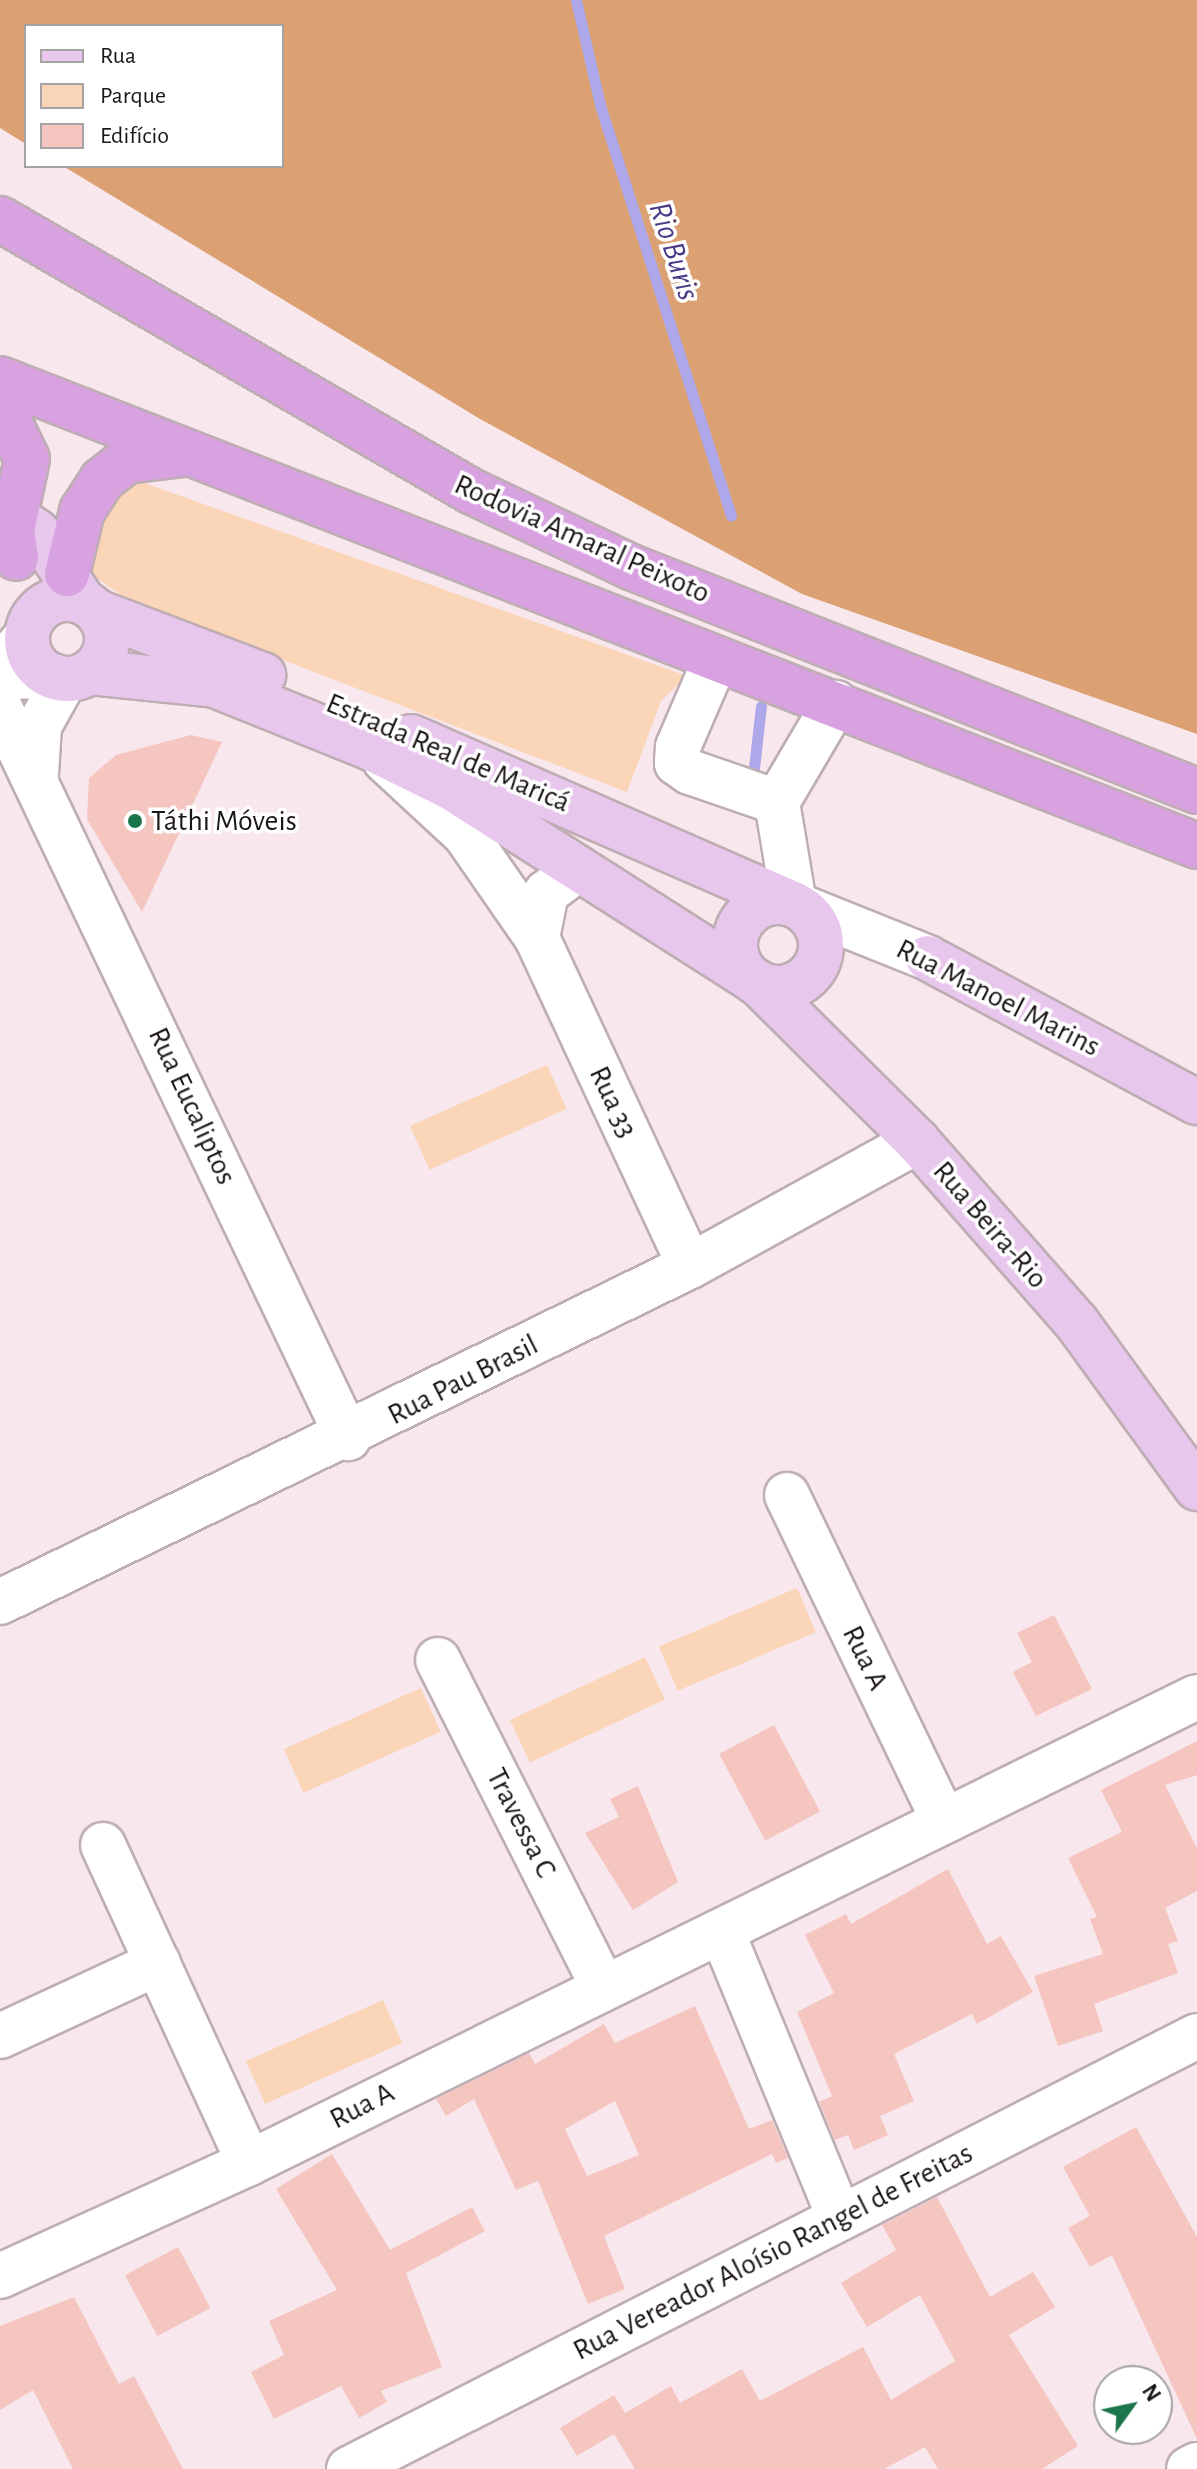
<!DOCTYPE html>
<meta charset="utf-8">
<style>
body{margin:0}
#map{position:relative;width:1197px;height:2469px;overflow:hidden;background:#f8e7ed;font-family:"Alegreya Sans",sans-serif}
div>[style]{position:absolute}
.green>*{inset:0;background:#fbd5b8;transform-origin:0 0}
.forest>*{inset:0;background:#dba173}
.stream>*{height:11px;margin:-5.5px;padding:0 5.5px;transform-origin:5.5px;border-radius:5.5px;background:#aea7e9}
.building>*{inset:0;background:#f5c5bf;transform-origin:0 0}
.roads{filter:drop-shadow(2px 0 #beadb3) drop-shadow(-2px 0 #beadb3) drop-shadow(0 2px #beadb3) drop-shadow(0 -2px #beadb3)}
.minor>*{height:44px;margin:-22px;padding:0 22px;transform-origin:22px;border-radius:22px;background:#fff}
.major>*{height:44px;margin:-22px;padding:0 22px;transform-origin:22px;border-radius:22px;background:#e8c7ed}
.major>.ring{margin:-22px;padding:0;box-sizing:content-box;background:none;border:44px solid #e8c7ed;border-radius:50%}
.highway>*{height:44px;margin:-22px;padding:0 22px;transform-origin:22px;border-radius:22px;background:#d8a2e1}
.dots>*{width:22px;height:22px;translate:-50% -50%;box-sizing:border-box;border:4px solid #fff;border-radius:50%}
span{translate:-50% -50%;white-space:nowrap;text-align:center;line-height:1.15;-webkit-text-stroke:7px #fff;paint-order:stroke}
.street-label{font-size:30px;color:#1c1618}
.poi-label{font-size:30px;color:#1c1618}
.left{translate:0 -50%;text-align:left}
.water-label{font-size:32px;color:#493b87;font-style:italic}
.legend{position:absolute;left:24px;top:24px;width:260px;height:144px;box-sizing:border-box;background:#fff;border:2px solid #a4a2a3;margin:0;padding:10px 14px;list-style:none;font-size:24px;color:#1c1618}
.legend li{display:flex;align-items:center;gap:16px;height:40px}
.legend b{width:40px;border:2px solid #a4a2a3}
.north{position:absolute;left:1093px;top:2365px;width:80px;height:80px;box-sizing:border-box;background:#fff;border:2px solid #a4a2a3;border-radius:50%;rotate:57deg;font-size:22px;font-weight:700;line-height:32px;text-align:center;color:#1c1618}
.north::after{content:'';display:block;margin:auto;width:28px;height:36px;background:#1b764b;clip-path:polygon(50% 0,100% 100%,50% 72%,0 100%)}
</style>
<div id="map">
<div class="green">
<i style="clip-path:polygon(133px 479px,687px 676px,661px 701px,627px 792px,131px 602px,92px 575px,99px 511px)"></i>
<i style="left:547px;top:1065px;width:48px;height:150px;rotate:66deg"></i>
<i style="left:797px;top:1588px;width:48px;height:150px;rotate:67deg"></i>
<i style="left:645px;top:1657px;width:47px;height:149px;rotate:65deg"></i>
<i style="left:421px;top:1688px;width:48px;height:150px;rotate:66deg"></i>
<i style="left:383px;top:2000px;width:47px;height:150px;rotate:66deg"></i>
</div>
<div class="forest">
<i style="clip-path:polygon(0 0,1197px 0,1197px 734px,802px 594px,480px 419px,63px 166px,282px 166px,282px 26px,26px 26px,26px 144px,0 128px)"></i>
</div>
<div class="stream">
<i style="left:576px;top:0;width:108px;rotate:77.1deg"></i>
<i style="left:600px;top:105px;width:431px;rotate:72.3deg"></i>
<i style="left:754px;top:768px;width:62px;rotate:-83.6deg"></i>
</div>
<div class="building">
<i style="clip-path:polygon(191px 735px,222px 742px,142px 912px,87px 819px,89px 778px,116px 755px)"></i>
<i style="clip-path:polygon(1054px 1615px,1092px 1689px,1036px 1716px,1013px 1672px,1032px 1662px,1017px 1633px)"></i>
<i style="left:774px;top:1725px;width:98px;height:62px;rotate:62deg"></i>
<i style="clip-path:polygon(1197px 1741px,1197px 1775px,1165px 1785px,1197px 1848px,1197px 1891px,1165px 1908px,1178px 1941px,1168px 1944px,1178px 1973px,1094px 2004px,1103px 2031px,1058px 2046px,1034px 1976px,1103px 1954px,1090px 1919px,1097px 1917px,1068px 1858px,1122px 1832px,1101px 1790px)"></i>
<i style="clip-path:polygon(638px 1786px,678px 1882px,633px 1910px,585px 1833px,619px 1817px,610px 1799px)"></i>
<i style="clip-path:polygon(948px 1869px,987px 1944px,1001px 1936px,1033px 1992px,977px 2024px,972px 2014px,894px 2054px,914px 2101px,880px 2116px,888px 2135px,854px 2150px,848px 2135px,835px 2140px,819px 2102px,832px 2096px,797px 2012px,834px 1993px,805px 1935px,846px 1914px,851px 1924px)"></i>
<i style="clip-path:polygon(evenodd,695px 2006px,749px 2129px,772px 2120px,788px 2158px,776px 2163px,772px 2154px,604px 2236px,625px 2289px,588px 2304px,538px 2181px,516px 2190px,474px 2099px,446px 2116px,436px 2099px,529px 2053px,535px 2064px,604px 2024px,615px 2043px,695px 2006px,615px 2101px,639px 2155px,587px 2176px,565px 2129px,615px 2101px)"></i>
<i style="clip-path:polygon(1136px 2127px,1197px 2237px,1197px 2439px,1112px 2255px,1090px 2267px,1068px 2228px,1090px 2216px,1063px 2167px)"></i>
<i style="clip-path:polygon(332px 2154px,390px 2250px,472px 2207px,485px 2231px,406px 2273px,442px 2367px,381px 2391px,387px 2402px,359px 2418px,341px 2386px,274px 2419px,251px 2372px,284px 2355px,269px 2321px,337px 2290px,276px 2189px)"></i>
<i style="clip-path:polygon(937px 2197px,990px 2297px,1033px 2272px,1055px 2307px,1009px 2335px,1078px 2446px,1042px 2469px,938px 2469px,925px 2447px,884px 2469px,635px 2469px,614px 2434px,577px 2456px,560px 2428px,614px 2395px,625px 2413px,671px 2386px,680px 2403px,742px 2369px,760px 2401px,863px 2347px,891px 2400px,955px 2361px,920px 2295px,867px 2327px,841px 2283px,896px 2250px,882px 2225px)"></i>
<i style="left:178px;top:2247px;width:69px;height:60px;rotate:62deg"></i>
<i style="clip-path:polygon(74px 2297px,119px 2384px,134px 2376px,183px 2469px,73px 2469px,33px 2390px,0 2410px,0 2326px)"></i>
</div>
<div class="roads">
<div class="minor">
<i style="left:715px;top:661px;width:94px;rotate:113.3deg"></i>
<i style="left:678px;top:747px;width:16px;rotate:94deg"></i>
<i style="left:677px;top:763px;width:16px;rotate:35deg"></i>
<i style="left:690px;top:772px;width:92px;rotate:19deg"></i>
<i style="left:777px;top:802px;width:115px;rotate:-59.6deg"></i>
<i style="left:0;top:667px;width:41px;rotate:-48.9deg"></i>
<i style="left:0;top:677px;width:53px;rotate:-1.1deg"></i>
<i style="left:0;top:708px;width:809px;rotate:64.51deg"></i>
<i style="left:385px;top:760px;width:109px;rotate:42.8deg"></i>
<i style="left:465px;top:834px;width:126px;rotate:55.3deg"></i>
<i style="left:537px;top:938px;width:362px;rotate:65deg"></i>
<i style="left:36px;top:774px;width:48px;rotate:-86.4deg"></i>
<i style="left:39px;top:726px;width:54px;rotate:-61deg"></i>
<i style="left:777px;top:802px;width:103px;rotate:80.5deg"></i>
<i style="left:794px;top:904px;width:144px;rotate:21.9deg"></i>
<i style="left:537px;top:938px;width:46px;rotate:-78.7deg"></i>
<i style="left:546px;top:893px;width:38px;rotate:-37deg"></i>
<i style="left:787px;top:1495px;width:362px;rotate:64.3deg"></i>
<i style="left:0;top:1602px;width:767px;rotate:-25.96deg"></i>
<i style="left:690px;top:1266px;width:259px;rotate:-28.8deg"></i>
<i style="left:438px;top:1660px;width:365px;rotate:63.2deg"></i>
<i style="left:103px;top:1845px;width:350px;rotate:65.3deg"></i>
<i style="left:722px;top:1932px;width:309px;rotate:67.6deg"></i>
<i style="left:0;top:2036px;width:174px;rotate:-24.8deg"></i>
<i style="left:0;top:2276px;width:273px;rotate:-24.4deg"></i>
<i style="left:249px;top:2163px;width:1056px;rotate:-26.18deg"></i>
<i style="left:349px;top:2469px;width:952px;rotate:-27.05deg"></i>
<i style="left:1189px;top:2469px;width:9px;rotate:-27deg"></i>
</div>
<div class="major">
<i style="left:0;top:506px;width:45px;rotate:35.1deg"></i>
<i style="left:37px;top:532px;width:82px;rotate:56.5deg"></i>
<i class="ring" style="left:27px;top:599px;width:36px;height:36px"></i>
<i style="left:97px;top:612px;width:178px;rotate:20.8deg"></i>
<i style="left:90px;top:672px;width:126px;rotate:5.9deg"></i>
<i style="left:215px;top:685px;width:168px;rotate:22deg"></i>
<i style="left:371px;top:748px;width:90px;rotate:26.3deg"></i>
<i style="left:452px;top:788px;width:363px;rotate:32.5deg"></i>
<i style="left:758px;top:983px;width:224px;rotate:44.8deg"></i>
<i style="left:917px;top:1141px;width:242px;rotate:48.7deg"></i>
<i style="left:1077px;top:1323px;width:204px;rotate:54deg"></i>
<i style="left:411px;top:737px;width:418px;rotate:23.6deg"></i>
<i class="ring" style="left:735px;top:902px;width:42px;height:42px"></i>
<i style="left:928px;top:958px;width:305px;rotate:28.2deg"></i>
</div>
<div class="highway">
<i style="left:0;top:219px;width:544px;rotate:30.01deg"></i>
<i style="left:471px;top:491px;width:177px;rotate:25.4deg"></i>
<i style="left:631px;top:567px;width:609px;rotate:21.59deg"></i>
<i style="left:0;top:379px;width:1285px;rotate:21.31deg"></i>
<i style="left:0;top:403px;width:62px;rotate:64.3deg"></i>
<i style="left:27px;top:459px;width:73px;rotate:101.9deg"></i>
<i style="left:12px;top:530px;width:28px;rotate:82deg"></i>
<i style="left:67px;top:574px;width:65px;rotate:-76.6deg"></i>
<i style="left:82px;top:511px;width:37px;rotate:-57deg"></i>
<i style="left:102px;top:480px;width:31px;rotate:-38deg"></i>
<i style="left:126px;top:461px;width:56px;rotate:-7.1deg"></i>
</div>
</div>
<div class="dots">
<i style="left:135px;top:821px;background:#1b764b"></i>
</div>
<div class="street-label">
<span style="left:582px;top:539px;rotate:24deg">Rodovia Amaral Peixoto</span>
<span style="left:448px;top:753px;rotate:23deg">Estrada Real de Maricá</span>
<span style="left:998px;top:998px;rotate:27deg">Rua Manoel Marins</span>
<span style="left:613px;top:1102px;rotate:65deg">Rua 33</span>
<span style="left:192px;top:1106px;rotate:65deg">Rua Eucaliptos</span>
<span style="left:990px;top:1225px;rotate:49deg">Rua Beira-Rio</span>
<span style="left:463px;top:1380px;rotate:-27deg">Rua Pau Brasil</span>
<span style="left:865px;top:1658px;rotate:64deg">Rua A</span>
<span style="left:521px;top:1823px;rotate:63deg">Travessa C</span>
<span style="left:362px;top:2106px;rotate:-27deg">Rua A</span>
<span style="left:773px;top:2252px;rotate:-27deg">Rua Vereador Aloísio Rangel de Freitas</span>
</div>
<div class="poi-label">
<span class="left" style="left:151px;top:821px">Táthi Móveis</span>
</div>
<div class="water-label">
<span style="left:674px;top:251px;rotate:72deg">Rio Buris</span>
</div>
<ul class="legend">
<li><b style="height:10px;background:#e8c7ed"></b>Rua</li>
<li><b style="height:22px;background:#fbd5b8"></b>Parque</li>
<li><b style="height:22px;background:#f5c5bf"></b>Edifício</li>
</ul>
<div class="north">N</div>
</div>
